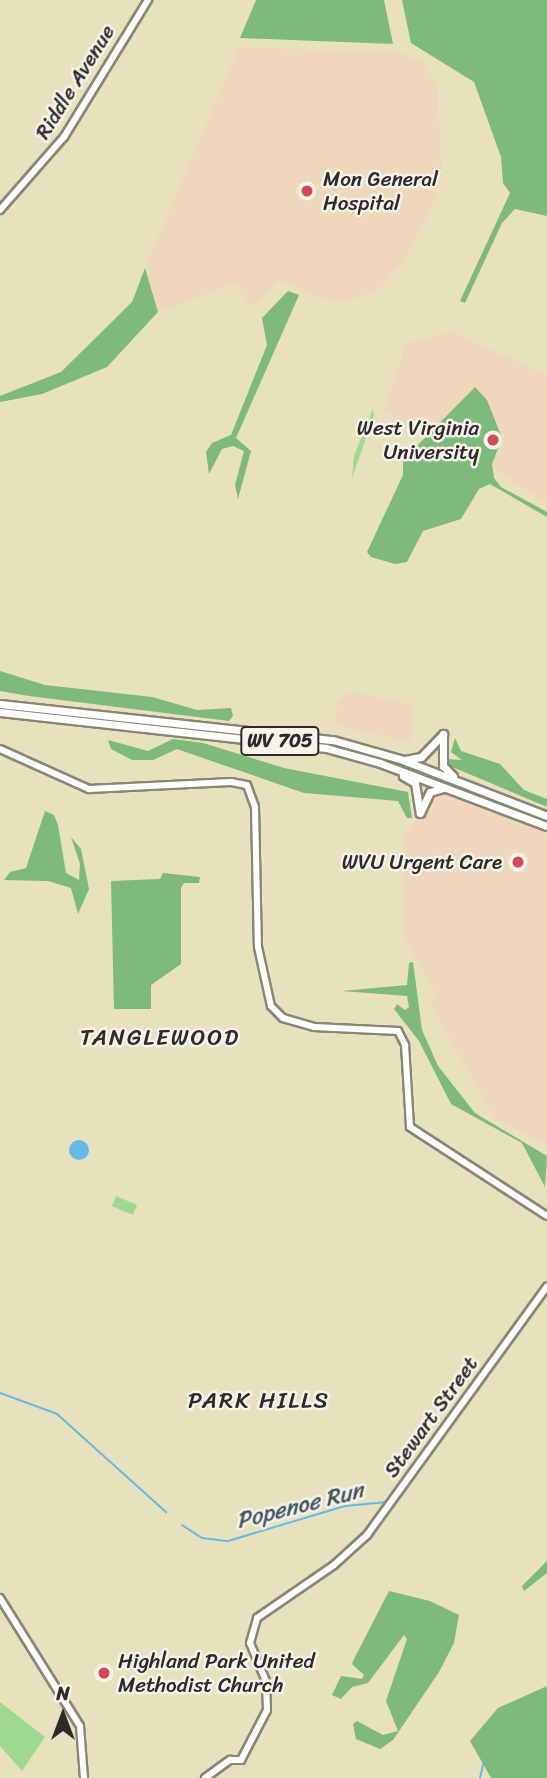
<!DOCTYPE html>
<style>
body{margin:0}
#map{position:relative;width:547px;height:1778px;overflow:hidden;background:#e7e1be;font-family:Sriracha,sans-serif}
div>[style]{position:absolute}
.built>*{inset:0;background:#eed7bb}
.green>*{inset:0;background:#9eda8e;transform-origin:0 0}
.forest>*{inset:0;background:#7eba79}
.water>*{inset:0;background:#67bae3}
.round{border-radius:50%}
.stream>*{height:2px;margin:-1px;padding:0 1px;transform-origin:1px;border-radius:1px;background:#67bae3}
.roads{filter:drop-shadow(2px 0 #898674) drop-shadow(-2px 0 #898674) drop-shadow(0 2px #898674) drop-shadow(0 -2px #898674)}
.secondary>*{height:6px;margin:-3px;padding:0 3px;transform-origin:3px;border-radius:3px;background:#fff}
.primary>*{height:7px;margin:-3.5px;padding:0 3.5px;transform-origin:3.5px;border-radius:3.5px;background:#fff}
.dots>*{width:19px;height:19px;translate:-50% -50%;box-sizing:border-box;border:4px solid #f7f3e8;border-radius:50%}
span{translate:-50% -50%;white-space:nowrap;text-align:center;line-height:1.15;-webkit-text-stroke:5px #f7f3e8;paint-order:stroke}
.shield-label span{padding:2px 5px;background:#f7f3e8;border:2px solid;border-radius:5px;-webkit-text-stroke-width:0}
.shield-label{font-size:19px;color:#2b2b2b;font-weight:700}
.street-label{font-size:21px;color:#2b2b2b}
.poi-label{font-size:21px;color:#2b2b2b}
.left{translate:0 -50%;text-align:left}
.right{translate:-100% -50%;text-align:right}
.neighbourhood-label{font-size:23px;color:#2b2b2b;letter-spacing:2px}
.water-label{font-size:23px;color:#3d5662;font-style:italic}
.north{position:absolute;left:28px;top:1680px;width:70px;height:70px;-webkit-text-stroke:5px #f7f3e8;paint-order:stroke;rotate:0deg;font-size:19px;font-weight:700;line-height:28px;text-align:center;color:#2b2b2b}
.north::after{content:'';display:block;margin:auto;width:24px;height:32px;background:#2b2b2b;clip-path:polygon(50% 0,100% 100%,50% 72%,0 100%)}
</style>
<div id="map">
<div class="built">
<i style="clip-path:polygon(239px 47px,399px 53px,422px 61px,437px 86px,442px 175px,431px 210px,401px 265px,377px 291px,342px 303px,313px 296px,279px 279px,252px 307px,234px 284px,158px 312px,147px 285px,148px 261px)"></i>
<i style="clip-path:polygon(452px 332px,547px 375px,547px 504px,493px 468px,384px 412px,406px 344px)"></i>
<i style="clip-path:polygon(351px 692px,414px 705px,410px 742px,334px 725px,338px 700px)"></i>
<i style="clip-path:polygon(442px 792px,547px 833px,547px 1146px,495px 1118px,430px 1004px,436px 994px,405px 940px,405px 833px)"></i>
</div>
<div class="green">
<i style="clip-path:polygon(373px 409px,374px 415px,352px 478px,354px 456px)"></i>
<i style="left:116px;top:1196px;width:23px;height:11px;rotate:23deg"></i>
<i style="clip-path:polygon(0 1702px,45px 1737px,22px 1771px,0 1746px)"></i>
</div>
<div class="forest">
<i style="clip-path:polygon(256px 0,384px 0,393px 44px,240px 38px)"></i>
<i style="clip-path:polygon(402px 0,547px 0,547px 216px,515px 209px,502px 223px,465px 303px,460px 301px,510px 193px,503px 183px,501px 157px,474px 82px,411px 43px)"></i>
<i style="clip-path:polygon(145px 268px,158px 312px,107px 367px,42px 394px,0 402px,0 396px,61px 372px,132px 302px)"></i>
<i style="clip-path:polygon(288px 291px,299px 295px,236px 438px,251px 451px,238px 499px,235px 485px,244px 451px,233px 446px,222px 449px,209px 474px,206px 452px,212px 443px,231px 435px,267px 345px,262px 318px)"></i>
<i style="clip-path:polygon(475px 387px,487px 400px,502px 438px,492px 464px,494px 478px,501px 487px,547px 512px,547px 517px,490px 484px,479px 489px,461px 519px,423px 531px,407px 562px,395px 564px,371px 557px,367px 552px,403px 475px,403px 460px)"></i>
<i style="clip-path:polygon(0 671px,45px 685px,152px 697px,197px 710px,231px 708px,233px 716px,229px 721px,29px 696px,0 691px)"></i>
<i style="clip-path:polygon(455px 738px,461px 751px,500px 764px,524px 790px,547px 799px,547px 807px,450px 766px,446px 759px,462px 760px,451px 752px)"></i>
<i style="clip-path:polygon(173px 739px,203px 743px,284px 768px,408px 792px,412px 818px,407px 818px,398px 801px,304px 793px,177px 749px,153px 760px,132px 760px,111px 749px,108px 740px,148px 751px)"></i>
<i style="clip-path:polygon(45px 811px,54px 815px,58px 825px,66px 873px,79px 880px,80px 864px,71px 837px,81px 849px,89px 889px,78px 914px,71px 888px,48px 881px,4px 880px,10px 872px,26px 868px)"></i>
<i style="clip-path:polygon(163px 873px,200px 877px,199px 883px,184px 883px,181px 888px,181px 964px,151px 985px,151px 1009px,114px 1009px,111px 881px,160px 879px)"></i>
<i style="clip-path:polygon(413px 962px,422px 1030px,438px 1066px,475px 1113px,547px 1156px,545px 1187px,522px 1143px,451px 1104px,419px 1041px,394px 1009px,397px 1004px,405px 1010px,409px 1007px,407px 996px,342px 991px,407px 985px,409px 963px)"></i>
<i style="clip-path:polygon(547px 1561px,547px 1573px,524px 1591px,522px 1586px)"></i>
<i style="clip-path:polygon(389px 1591px,430px 1601px,459px 1615px,454px 1643px,439px 1672px,393px 1740px,380px 1749px,356px 1739px,353px 1724px,357px 1721px,383px 1735px,398px 1731px,386px 1701px,407px 1639px,404px 1635px,368px 1683px,352px 1687px,341px 1699px,332px 1695px,341px 1676px,362px 1679px,364px 1675px,352px 1664px,354px 1659px)"></i>
<i style="clip-path:polygon(547px 1686px,547px 1778px,491px 1778px,470px 1741px,498px 1708px)"></i>
</div>
<div class="water">
<i class="round" style="left:69px;top:1140px;width:20px;height:20px"></i>
</div>
<div class="stream">
<i style="left:0;top:1393px;width:61px;rotate:20.2deg"></i>
<i style="left:57px;top:1414px;width:147px;rotate:42deg"></i>
<i style="left:182px;top:1525px;width:24px;rotate:33deg"></i>
<i style="left:202px;top:1538px;width:26px;rotate:7deg"></i>
<i style="left:228px;top:1541px;width:122px;rotate:-16.7deg"></i>
<i style="left:345px;top:1506px;width:42px;rotate:-5.4deg"></i>
<i style="left:480px;top:1778px;width:18px;rotate:-77deg"></i>
</div>
<div class="roads">
<div class="secondary">
<i style="left:0;top:210px;width:97px;rotate:-48.8deg"></i>
<i style="left:64px;top:137px;width:161px;rotate:-58.5deg"></i>
<i style="left:0;top:749px;width:98px;rotate:24.2deg"></i>
<i style="left:89px;top:789px;width:142px;rotate:-2.8deg"></i>
<i style="left:231px;top:782px;width:16px;rotate:11deg"></i>
<i style="left:247px;top:785px;width:23px;rotate:70deg"></i>
<i style="left:255px;top:807px;width:140px;rotate:88.8deg"></i>
<i style="left:258px;top:947px;width:60px;rotate:77.6deg"></i>
<i style="left:271px;top:1006px;width:17px;rotate:45deg"></i>
<i style="left:283px;top:1018px;width:32px;rotate:16deg"></i>
<i style="left:314px;top:1027px;width:84px;rotate:2.7deg"></i>
<i style="left:398px;top:1031px;width:16px;rotate:63deg"></i>
<i style="left:405px;top:1045px;width:82px;rotate:86.5deg"></i>
<i style="left:410px;top:1127px;width:163px;rotate:33deg"></i>
<i style="left:0;top:1598px;width:151px;rotate:58deg"></i>
<i style="left:80px;top:1726px;width:52px;rotate:85.6deg"></i>
<i style="left:205px;top:1778px;width:31px;rotate:-36deg"></i>
<i style="left:230px;top:1760px;width:11px"></i>
<i style="left:241px;top:1760px;width:56px;rotate:-62.5deg"></i>
<i style="left:267px;top:1710px;width:29px;rotate:-92deg"></i>
<i style="left:266px;top:1681px;width:41px;rotate:-112.8deg"></i>
<i style="left:250px;top:1643px;width:26px;rotate:-74deg"></i>
<i style="left:257px;top:1618px;width:93px;rotate:-34.5deg"></i>
<i style="left:334px;top:1565px;width:45px;rotate:-42.3deg"></i>
<i style="left:367px;top:1535px;width:307px;rotate:-54.1deg"></i>
</div>
<div class="primary">
<i style="left:0;top:704px;width:335px;rotate:6.2deg"></i>
<i style="left:333px;top:740px;width:70px;rotate:15.8deg"></i>
<i style="left:400px;top:759px;width:158px;rotate:21.2deg"></i>
<i style="left:0;top:712px;width:328px;rotate:6.3deg"></i>
<i style="left:326px;top:748px;width:56px;rotate:15.5deg"></i>
<i style="left:380px;top:763px;width:178px;rotate:20.7deg"></i>
<i style="left:443px;top:734px;width:32px;rotate:90deg"></i>
<i style="left:443px;top:766px;width:14px;rotate:45deg"></i>
<i style="left:405px;top:760px;width:16px;rotate:-11deg"></i>
<i style="left:421px;top:757px;width:32px;rotate:-46deg"></i>
<i style="left:403px;top:776px;width:14px;rotate:30deg"></i>
<i style="left:415px;top:783px;width:30px;rotate:81deg"></i>
<i style="left:420px;top:813px;width:23px;rotate:-65deg"></i>
<i style="left:430px;top:792px;width:14px;rotate:-17deg"></i>
</div>
</div>
<div class="dots">
<i style="left:307px;top:191px;background:#d1495b"></i>
<i style="left:493px;top:440px;background:#d1495b"></i>
<i style="left:518px;top:862px;background:#d1495b"></i>
<i style="left:104px;top:1673px;background:#d1495b"></i>
</div>
<div class="shield-label">
<span style="left:280px;top:741px">WV 705</span>
</div>
<div class="street-label">
<span style="left:75px;top:82px;rotate:-58deg">Riddle Avenue</span>
<span style="left:431px;top:1417px;rotate:-54deg">Stewart Street</span>
</div>
<div class="poi-label">
<span class="left" style="left:323px;top:191px">Mon General<br>Hospital</span>
<span class="right" style="left:479px;top:440px">West Virginia<br>University</span>
<span class="right" style="left:502px;top:862px">WVU Urgent Care</span>
<span class="left" style="left:118px;top:1673px">Highland Park United<br>Methodist Church</span>
</div>
<div class="neighbourhood-label">
<span style="left:160px;top:1038px">TANGLEWOOD</span>
<span style="left:259px;top:1401px">PARK HILLS</span>
</div>
<div class="water-label">
<span style="left:300px;top:1506px;rotate:-14deg">Popenoe Run</span>
</div>
<div class="north">N</div>
</div>
